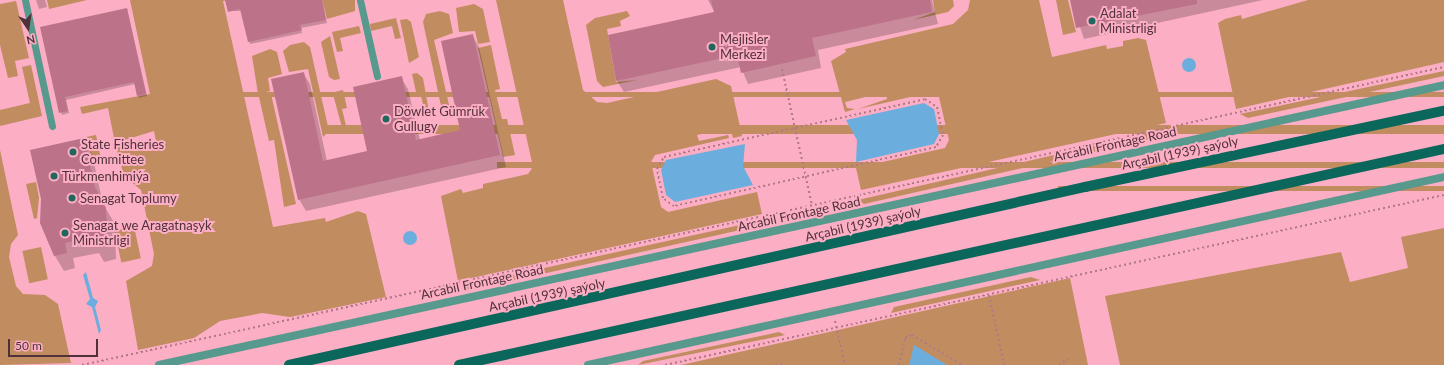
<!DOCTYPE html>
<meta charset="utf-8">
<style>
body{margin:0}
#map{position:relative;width:1444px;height:365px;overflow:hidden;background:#fcaec4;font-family:Lato,sans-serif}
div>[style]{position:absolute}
.green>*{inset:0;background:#c18c5f;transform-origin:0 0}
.water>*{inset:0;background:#6baede}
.round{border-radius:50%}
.shadow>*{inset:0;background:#0003}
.building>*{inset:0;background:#bc7389}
.path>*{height:2px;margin-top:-1px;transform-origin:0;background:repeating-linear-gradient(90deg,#b17888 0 2px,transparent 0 5px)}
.service>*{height:7px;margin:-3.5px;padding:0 3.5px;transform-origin:3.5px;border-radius:3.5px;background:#57998d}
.tertiary>*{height:8px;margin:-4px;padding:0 4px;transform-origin:4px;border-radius:4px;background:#57998d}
.primary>*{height:10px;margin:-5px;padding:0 5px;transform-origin:5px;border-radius:5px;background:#0b675b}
.dots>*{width:11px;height:11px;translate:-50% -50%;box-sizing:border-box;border:2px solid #fcaec4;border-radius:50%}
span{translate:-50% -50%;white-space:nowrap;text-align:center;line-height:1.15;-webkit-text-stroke:4px #fcaec4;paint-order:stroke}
.poi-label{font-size:13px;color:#50313a}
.left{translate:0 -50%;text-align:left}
.street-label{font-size:13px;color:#50313a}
.north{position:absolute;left:8px;top:8px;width:40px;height:40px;-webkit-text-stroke:3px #fcaec4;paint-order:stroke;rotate:167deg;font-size:11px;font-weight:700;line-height:16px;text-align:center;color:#50313a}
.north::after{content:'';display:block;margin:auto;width:14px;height:18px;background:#50313a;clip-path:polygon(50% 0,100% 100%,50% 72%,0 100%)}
.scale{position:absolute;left:8px;top:339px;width:90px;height:18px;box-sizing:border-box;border:2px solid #50313a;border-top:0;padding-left:5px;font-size:12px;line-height:14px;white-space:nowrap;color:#50313a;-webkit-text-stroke:3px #fcaec4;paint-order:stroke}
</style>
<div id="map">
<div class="green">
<i style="clip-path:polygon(47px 0,87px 0,49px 9px)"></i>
<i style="clip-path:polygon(130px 0,227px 0,223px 1px,273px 227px,325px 218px,326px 222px,358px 211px,366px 214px,386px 297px,290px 317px,262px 313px,220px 321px,194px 338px,138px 350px,126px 281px,152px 266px,154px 254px,141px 190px,124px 176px,116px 147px,156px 141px,154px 131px,115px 143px,108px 108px,82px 114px,80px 107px,150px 94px)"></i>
<i style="clip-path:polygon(322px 0,355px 0,355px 11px,327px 19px)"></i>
<i style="clip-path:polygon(496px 0,563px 0,583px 90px,597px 102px,607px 103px,716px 79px,731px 86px,742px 136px,733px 138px,732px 134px,739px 132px,737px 126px,697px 135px,699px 141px,728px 135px,729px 138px,655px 155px,651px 162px,661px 207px,668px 212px,757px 192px,762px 214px,458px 281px,441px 196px,461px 189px,463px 193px,483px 188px,483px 184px,528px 174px,533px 167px)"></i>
<i style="clip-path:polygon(933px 0,953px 0,954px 6px,948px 12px,913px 20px,935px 12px)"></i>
<i style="clip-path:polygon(970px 0,1039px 0,1052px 57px,1106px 45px,1107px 49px,1123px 46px,1123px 41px,1138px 38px,1146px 40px,1166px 123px,861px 190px,856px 168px,945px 148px,949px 140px,939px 97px,932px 92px,858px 109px,887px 99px,886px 92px,845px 102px,847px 108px,855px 109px,845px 112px,831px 61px,846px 52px,845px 49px,953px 24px,968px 10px)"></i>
<i style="clip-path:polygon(1056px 0,1068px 0,1076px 32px,1063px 35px)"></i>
<i style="clip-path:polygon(1308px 0,1444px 0,1444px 62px,1236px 109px,1218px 23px,1225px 19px,1241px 15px,1242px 19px)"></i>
<i style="clip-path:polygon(16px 1px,29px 58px,15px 61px,18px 76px,8px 78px,0 45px,0 4px)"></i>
<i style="clip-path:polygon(474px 4px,483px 9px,490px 42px,478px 44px,475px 31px,459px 32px,456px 8px)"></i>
<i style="clip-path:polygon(440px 11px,449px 14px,453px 33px,434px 40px,450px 109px,441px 106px,423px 22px,426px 14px)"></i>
<i style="clip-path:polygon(627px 11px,630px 16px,620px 21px,621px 26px,607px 29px,616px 82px,637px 80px,603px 87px,597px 81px,586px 25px,595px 18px)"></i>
<i style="clip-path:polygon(396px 18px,401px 38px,395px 39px,392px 26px,371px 31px,370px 24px)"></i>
<i style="clip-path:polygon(407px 19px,411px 22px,419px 57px,409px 63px,400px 20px)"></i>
<i style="clip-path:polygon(359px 26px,361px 33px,340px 38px,343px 51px,337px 52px,332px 32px)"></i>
<i style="clip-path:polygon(330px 36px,340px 79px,334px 80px,329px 77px,321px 42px)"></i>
<i style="clip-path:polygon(304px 42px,310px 47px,329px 131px,323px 137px,308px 69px,289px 72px,283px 51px,290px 45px)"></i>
<i style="clip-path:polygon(491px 45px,500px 89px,495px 90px,502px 119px,507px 119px,515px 155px,503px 157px,478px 48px)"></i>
<i style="clip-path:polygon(270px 49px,277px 52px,282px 74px,268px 78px,270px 91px,258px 94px,252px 56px)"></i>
<i style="clip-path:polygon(31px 65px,42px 116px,0 126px,0 110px,30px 103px,22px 67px)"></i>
<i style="clip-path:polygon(1444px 71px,1444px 76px,1248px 118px,1240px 114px)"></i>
<i style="clip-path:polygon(417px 73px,423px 78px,429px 112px,425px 112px,420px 92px,416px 92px,412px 74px)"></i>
<i style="clip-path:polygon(343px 90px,347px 108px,342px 109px,347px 130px,343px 131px,334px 98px,335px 92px)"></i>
<i style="left:1444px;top:92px;width:5px;height:1276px;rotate:90deg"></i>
<i style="clip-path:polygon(271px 94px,296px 204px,284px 207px,274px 140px,269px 141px,259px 97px)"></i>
<i style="left:1444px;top:125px;width:9px;height:1120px;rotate:90deg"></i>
<i style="clip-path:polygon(1163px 130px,1159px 137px,864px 204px,858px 200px)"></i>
<i style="left:96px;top:135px;width:25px;height:9px;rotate:78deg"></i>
<i style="clip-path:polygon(0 150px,18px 235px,11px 244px,9px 257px,16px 286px,23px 294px,45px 295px,58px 304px,71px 363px,0 365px)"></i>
<i style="left:1444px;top:162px;width:6px;height:947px;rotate:90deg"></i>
<i style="clip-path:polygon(36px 182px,39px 198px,37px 218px,34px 219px,26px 184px)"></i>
<i style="left:1444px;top:186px;width:5px;height:386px;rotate:90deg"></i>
<i style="clip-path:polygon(767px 219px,763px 225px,470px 290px,462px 286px)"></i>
<i style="left:134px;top:226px;width:33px;height:20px;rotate:78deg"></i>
<i style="clip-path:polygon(1444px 228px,1444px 365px,1120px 365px,1105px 296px,1341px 252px,1350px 282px,1408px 268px,1401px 237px)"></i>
<i style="left:41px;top:247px;width:33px;height:19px;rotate:78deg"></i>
<i style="clip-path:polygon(1031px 277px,1040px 280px,891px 313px,894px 307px)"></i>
<i style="clip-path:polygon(1070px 278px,1088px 365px,681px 365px)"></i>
<i style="clip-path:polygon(779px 332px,785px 335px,638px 365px,643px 361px)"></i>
</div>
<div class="water">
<i class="round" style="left:1182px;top:58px;width:14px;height:14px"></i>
<i style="clip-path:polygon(924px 103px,934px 109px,939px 134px,934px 144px,856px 162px,857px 140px,846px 120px)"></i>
<i style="clip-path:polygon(745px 144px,743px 166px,753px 185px,675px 202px,666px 195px,661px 170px,666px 160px)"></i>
<i class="round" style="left:403px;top:231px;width:14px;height:14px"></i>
<i style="clip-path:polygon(86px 272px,93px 298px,98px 301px,95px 307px,101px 330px,99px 334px,92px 307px,86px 304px,90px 299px,83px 275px)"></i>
<i style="clip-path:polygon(914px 345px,947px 365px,909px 365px)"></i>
</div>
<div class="shadow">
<i style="clip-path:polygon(36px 0,45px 0,47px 7px,39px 9px)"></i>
<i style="clip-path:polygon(235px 0,322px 0,327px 23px,301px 28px,302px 33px,250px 44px,242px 11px,229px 11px)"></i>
<i style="clip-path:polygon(708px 0,932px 0,938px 24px,818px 50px,821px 68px,748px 84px,741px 67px,624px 92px,617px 81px,715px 13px)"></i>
<i style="clip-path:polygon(1071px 0,1263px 0,1084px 39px)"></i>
<i style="clip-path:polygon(127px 9px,147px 96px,139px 98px,135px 84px,66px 100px,69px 113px,62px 115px,42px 28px)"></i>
<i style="clip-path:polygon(472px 35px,479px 47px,506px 167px,306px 211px,299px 199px,303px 73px,310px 84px,327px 161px,368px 152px,401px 78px,408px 89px,420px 140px,461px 131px)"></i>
<i style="clip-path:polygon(83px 139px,92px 154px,103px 204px,115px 224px,116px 259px,104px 262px,99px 253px,73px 258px,75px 268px,64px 271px,55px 256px)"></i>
</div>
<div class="building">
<i style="clip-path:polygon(225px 0,322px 0,326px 20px,300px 25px,302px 30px,248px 42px,240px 9px,228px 12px)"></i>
<i style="clip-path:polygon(711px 0,930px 0,932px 12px,812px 38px,816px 56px,741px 73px,737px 55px,616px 81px,608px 35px,714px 12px)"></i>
<i style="clip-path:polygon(1070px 0,1197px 0,1197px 4px,1076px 28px)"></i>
<i style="clip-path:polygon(127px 8px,146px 94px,137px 96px,134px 82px,65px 97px,68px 111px,59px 113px,40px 27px)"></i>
<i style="clip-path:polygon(473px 34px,500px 155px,298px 200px,271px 79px,304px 72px,323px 161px,367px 151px,353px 87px,402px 76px,416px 140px,460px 130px,441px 41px)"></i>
<i style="clip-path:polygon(84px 138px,95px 187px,106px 208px,108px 244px,94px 247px,92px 237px,65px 243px,67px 253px,54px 256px,40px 223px,41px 199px,30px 150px)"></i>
</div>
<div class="path">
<i style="left:782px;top:69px;width:140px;rotate:77.6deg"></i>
<i style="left:925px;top:99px;width:14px;rotate:34deg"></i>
<i style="left:937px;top:107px;width:29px;rotate:78deg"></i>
<i style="left:943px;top:135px;width:14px;rotate:120deg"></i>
<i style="left:936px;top:147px;width:269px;rotate:167.3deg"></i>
<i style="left:674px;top:206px;width:14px;rotate:-144deg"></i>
<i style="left:663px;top:198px;width:30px;rotate:-102deg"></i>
<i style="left:657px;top:169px;width:14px;rotate:-60deg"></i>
<i style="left:664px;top:157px;width:267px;rotate:-12.5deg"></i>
<i style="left:989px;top:295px;width:72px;rotate:77.9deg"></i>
<i style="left:835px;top:321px;width:45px;rotate:77.2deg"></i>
<i style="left:82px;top:365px;width:1394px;rotate:-12.34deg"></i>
<i style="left:665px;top:365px;width:797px;rotate:-12.31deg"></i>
<i style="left:775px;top:365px;width:10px"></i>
<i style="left:899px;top:365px;width:28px;rotate:-77deg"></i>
<i style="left:905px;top:338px;width:8px;rotate:-23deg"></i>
<i style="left:912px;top:335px;width:58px;rotate:31deg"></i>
<i style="left:1059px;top:365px;width:11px;rotate:-34deg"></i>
</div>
<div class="service">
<i style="left:25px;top:0;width:129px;rotate:77.9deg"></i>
<i style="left:360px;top:0;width:78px;rotate:77.4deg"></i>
</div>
<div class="tertiary">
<i style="left:159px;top:365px;width:1315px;rotate:-12.29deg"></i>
<i style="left:588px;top:365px;width:876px;rotate:-12.39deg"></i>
</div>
<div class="primary">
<i style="left:289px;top:365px;width:816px;rotate:-12.6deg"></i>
<i style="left:1085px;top:187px;width:367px;rotate:-12deg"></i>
<i style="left:459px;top:365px;width:1008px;rotate:-12.37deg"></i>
</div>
<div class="dots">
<i style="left:1092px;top:21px;background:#20685d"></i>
<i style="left:712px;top:47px;background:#20685d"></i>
<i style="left:386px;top:119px;background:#20685d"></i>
<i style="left:73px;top:152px;background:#20685d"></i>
<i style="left:54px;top:176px;background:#20685d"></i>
<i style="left:72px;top:198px;background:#20685d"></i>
<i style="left:65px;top:233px;background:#20685d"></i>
</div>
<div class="poi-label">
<span class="left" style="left:1100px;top:21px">Adalat<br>Ministrligi</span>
<span class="left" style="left:720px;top:47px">Mejlisler<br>Merkezi</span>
<span class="left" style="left:394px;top:119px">Döwlet Gümrük<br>Gullugy</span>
<span class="left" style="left:81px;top:152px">State Fisheries<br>Committee</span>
<span class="left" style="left:62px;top:176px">Türkmenhimiýa</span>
<span class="left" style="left:80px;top:198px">Senagat Toplumy</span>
<span class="left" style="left:73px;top:233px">Senagat we Aragatnaşyk<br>Ministrligi</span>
</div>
<div class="street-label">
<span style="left:1115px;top:144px;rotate:-12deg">Arcabil Frontage Road</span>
<span style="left:1180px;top:153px;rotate:-12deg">Arçabil (1939) şaýoly</span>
<span style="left:799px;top:214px;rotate:-12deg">Arcabil Frontage Road</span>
<span style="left:863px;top:224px;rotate:-13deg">Arçabil (1939) şaýoly</span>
<span style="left:482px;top:282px;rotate:-12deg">Arcabil Frontage Road</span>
<span style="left:547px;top:295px;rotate:-12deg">Arçabil (1939) şaýoly</span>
</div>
<div class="north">N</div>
<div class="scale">50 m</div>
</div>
